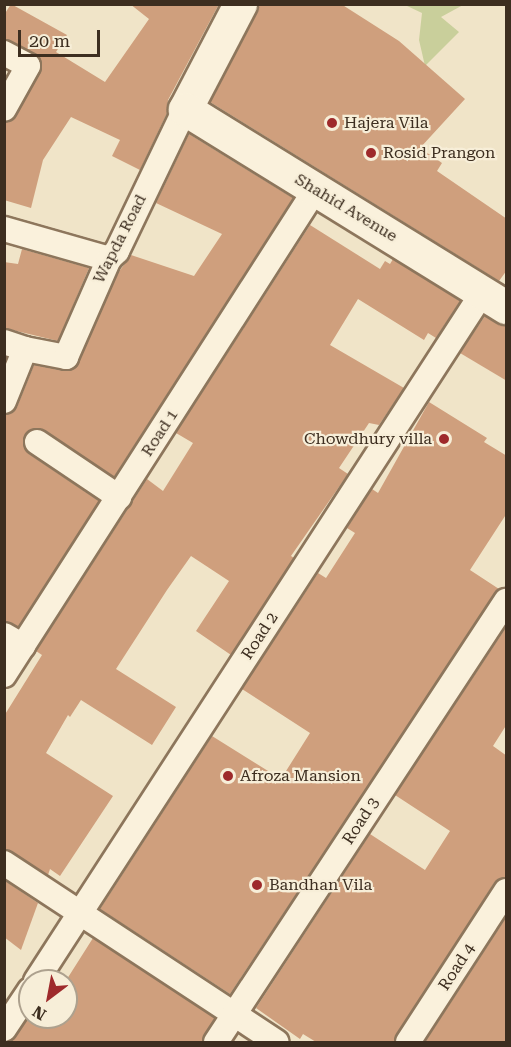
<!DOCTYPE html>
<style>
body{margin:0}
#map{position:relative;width:511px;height:1047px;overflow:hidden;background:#f0e4c8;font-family:"Roboto Serif",serif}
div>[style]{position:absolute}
.green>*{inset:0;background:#c9cf9b}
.building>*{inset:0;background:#cf9f7d}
.roads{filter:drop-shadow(2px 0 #8d765c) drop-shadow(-2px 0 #8d765c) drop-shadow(0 2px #8d765c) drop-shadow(0 -2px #8d765c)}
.street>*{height:24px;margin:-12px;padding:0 12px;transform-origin:12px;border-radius:12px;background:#faf1dc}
.secondary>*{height:33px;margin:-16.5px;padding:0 16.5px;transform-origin:16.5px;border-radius:16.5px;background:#faf1dc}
.dots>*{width:16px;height:16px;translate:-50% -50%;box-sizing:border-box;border:3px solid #f7eed8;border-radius:50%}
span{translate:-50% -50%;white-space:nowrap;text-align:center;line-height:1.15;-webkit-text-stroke:4.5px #f7eed8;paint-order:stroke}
.poi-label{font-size:16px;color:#3d2e20}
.left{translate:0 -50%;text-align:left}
.right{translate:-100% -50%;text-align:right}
.street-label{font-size:16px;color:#3d2e20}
.frame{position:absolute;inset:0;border:6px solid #3d2e20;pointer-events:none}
.north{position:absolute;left:18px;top:969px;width:60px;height:60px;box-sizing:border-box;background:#f7eed8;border:2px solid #ada18e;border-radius:50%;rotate:212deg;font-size:16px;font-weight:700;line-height:24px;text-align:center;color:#3d2e20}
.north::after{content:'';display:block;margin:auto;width:21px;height:27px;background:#9e2a2b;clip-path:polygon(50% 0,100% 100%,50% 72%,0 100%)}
.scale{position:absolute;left:18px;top:30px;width:82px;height:27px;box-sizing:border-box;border:3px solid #3d2e20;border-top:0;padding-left:8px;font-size:18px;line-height:21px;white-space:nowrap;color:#3d2e20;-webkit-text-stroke:4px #f7eed8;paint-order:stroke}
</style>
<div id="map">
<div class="green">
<i style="clip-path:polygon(405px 5px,463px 5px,441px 17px,459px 32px,425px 66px,419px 40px,422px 13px)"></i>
</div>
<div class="building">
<i style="clip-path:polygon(11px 4px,67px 35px,56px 52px,105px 82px,149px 19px,130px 4px,219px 4px,168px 100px,167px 113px,140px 170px,112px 156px,120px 140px,71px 117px,43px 160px,31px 208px,4px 200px,4px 123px,16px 116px,42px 66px,35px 54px,4px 39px,4px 15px)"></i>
<i style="clip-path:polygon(259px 4px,341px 4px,399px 41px,465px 99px,420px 148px,442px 163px,437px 171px,507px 219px,507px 270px,499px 281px,210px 102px)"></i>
<i style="clip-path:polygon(189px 134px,293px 198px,114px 477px,44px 430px,31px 429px,25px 435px,24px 448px,29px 454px,99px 501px,18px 627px,4px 621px,4px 415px,17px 407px,34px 365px,64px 371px,76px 367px,118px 273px,131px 255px,194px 276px,222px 234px,156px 203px)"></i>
<i style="clip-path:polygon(310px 225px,380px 269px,385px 261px,390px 264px,393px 259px,460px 301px,436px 338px,428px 333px,424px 340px,358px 299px,330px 345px,404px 388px,379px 425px,369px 423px,339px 468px,348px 474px,291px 556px,294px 558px,231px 655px,196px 631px,229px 581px,191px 556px,167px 590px,116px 669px,176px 707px,152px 745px,81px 700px,70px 717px,68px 715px,46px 753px,113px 796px,60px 876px,50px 869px,48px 875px,4px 849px,4px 716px,42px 655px,36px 651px,147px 479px,163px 491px,193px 443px,176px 433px)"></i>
<i style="clip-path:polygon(22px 249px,89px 268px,58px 341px,4px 328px,4px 262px,18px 264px)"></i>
<i style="clip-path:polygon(485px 316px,507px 326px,507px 381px,460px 353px)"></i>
<i style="clip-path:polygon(429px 402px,487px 438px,484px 442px,507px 456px,507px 513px,470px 570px,499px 589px,230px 994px,100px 909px,212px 736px,281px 779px,310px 733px,242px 689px,318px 573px,326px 578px,355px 533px,347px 528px,372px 489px,378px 493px)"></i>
<i style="clip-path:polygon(507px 626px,507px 724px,493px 746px,507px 756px,507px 877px,494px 883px,394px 1042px,316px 1042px,303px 1034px,300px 1039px,256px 1008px,370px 834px,425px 870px,450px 831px,395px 795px)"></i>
<i style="clip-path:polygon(4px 880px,38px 903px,21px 950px,4px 937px)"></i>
<i style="clip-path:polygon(507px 916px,507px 1042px,425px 1042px)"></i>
<i style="clip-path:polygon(93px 938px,215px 1018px,202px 1042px,9px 1042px,30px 1016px,66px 1017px,66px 981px,53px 981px,58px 973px,67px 979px)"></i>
</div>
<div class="roads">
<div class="street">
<i style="left:4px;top:53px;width:27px;rotate:28deg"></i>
<i style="left:28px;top:66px;width:49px;rotate:119.2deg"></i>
<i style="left:4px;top:229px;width:109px;rotate:15.9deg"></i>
<i style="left:4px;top:342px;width:22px;rotate:18deg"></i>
<i style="left:4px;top:401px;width:56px;rotate:-68deg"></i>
<i style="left:25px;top:349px;width:42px;rotate:11deg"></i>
<i style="left:66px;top:357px;width:107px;rotate:-66.3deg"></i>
<i style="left:109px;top:259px;width:11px;rotate:-45deg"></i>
<i style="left:117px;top:251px;width:157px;rotate:-64.4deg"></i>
<i style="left:37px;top:442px;width:99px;rotate:33.9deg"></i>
<i style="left:4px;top:635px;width:22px;rotate:30deg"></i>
<i style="left:4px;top:675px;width:576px;rotate:-57.33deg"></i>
<i style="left:4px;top:863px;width:326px;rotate:33.3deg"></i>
<i style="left:36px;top:981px;width:821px;rotate:-57.03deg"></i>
<i style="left:4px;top:1029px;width:47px;rotate:-56.3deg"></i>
<i style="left:216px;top:1042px;width:528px;rotate:-56.67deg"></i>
<i style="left:408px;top:1042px;width:180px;rotate:-57deg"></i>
</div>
<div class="secondary">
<i style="left:240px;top:4px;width:119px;rotate:117.6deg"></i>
<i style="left:185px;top:109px;width:377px;rotate:31.7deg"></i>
</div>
</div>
<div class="dots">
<i style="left:332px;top:123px;background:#9e2a2b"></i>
<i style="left:371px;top:153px;background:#9e2a2b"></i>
<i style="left:444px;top:439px;background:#9e2a2b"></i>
<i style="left:228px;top:776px;background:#9e2a2b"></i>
<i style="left:257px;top:885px;background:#9e2a2b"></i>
</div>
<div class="poi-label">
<span class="left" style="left:344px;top:123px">Hajera Vila</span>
<span class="left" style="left:383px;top:153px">Rosid Prangon</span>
<span class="right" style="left:432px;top:439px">Chowdhury villa</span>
<span class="left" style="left:240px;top:776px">Afroza Mansion</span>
<span class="left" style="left:269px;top:885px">Bandhan Vila</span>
</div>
<div class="street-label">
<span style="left:346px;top:208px;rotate:31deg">Shahid Avenue</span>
<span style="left:120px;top:239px;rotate:-63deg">Wapda Road</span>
<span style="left:160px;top:433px;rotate:-57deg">Road 1</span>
<span style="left:260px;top:636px;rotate:-57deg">Road 2</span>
<span style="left:361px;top:821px;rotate:-57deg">Road 3</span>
<span style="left:457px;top:967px;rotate:-57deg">Road 4</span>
</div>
<div class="frame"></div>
<div class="north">N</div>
<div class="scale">20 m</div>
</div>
